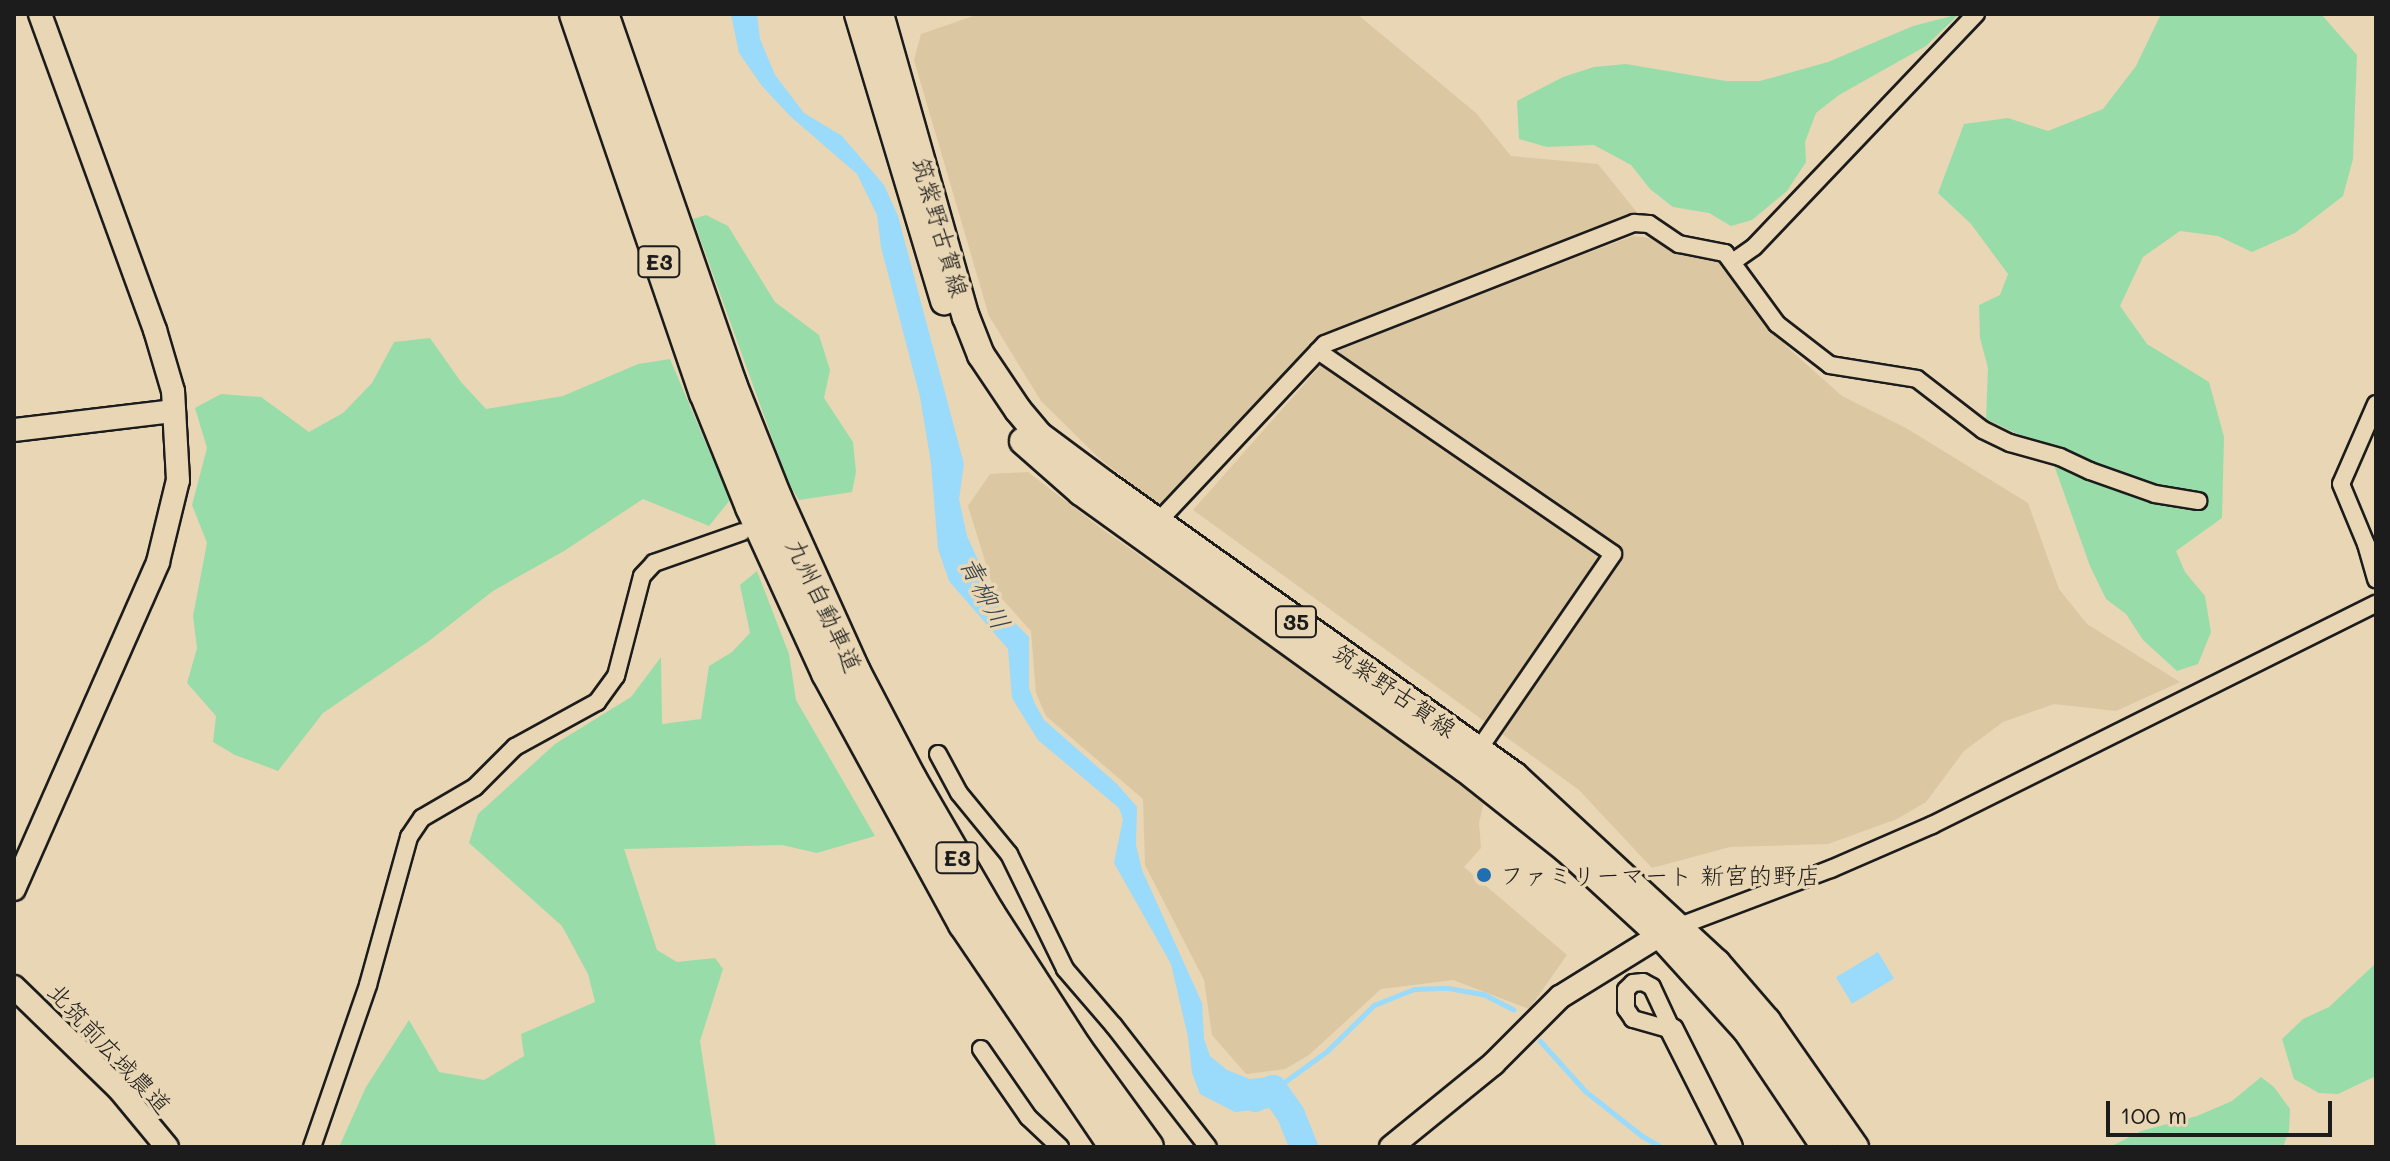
<!DOCTYPE html>
<meta charset="utf-8">
<style>
body{margin:0}
#map{position:relative;width:2390px;height:1161px;overflow:hidden;background:#e9d6b4;font-family:Mali,"Klee One",sans-serif}
div>[style]{position:absolute}
.built>*{inset:0;background:#dcc7a3}
.green>*{inset:0;background:#98dda9}
.water>*{inset:0;background:#9adafb;transform-origin:0 0}
.stream>*{height:5px;margin:-2.5px;padding:0 2.5px;transform-origin:2.5px;border-radius:2.5px;background:#9adafb}
.river>*{height:28px;margin:-14px;padding:0 14px;transform-origin:14px;border-radius:14px;background:#9adafb}
.roads{filter:drop-shadow(2px 0 #1c1c1c) drop-shadow(-2px 0 #1c1c1c) drop-shadow(0 2px #1c1c1c) drop-shadow(0 -2px #1c1c1c)}
.street>*{height:16px;margin:-8px;padding:0 8px;transform-origin:8px;border-radius:8px;background:#e9d6b4}
.secondary>*{height:22px;margin:-11px;padding:0 11px;transform-origin:11px;border-radius:11px;background:#e9d6b4}
.primary>*{height:26px;margin:-13px;padding:0 13px;transform-origin:13px;border-radius:13px;background:#e9d6b4}
.highway>*{height:30px;margin:-15px;padding:0 15px;transform-origin:15px;border-radius:15px;background:#e9d6b4}
.dots>*{width:22px;height:22px;translate:-50% -50%;box-sizing:border-box;border:4px solid #e9d6b4;border-radius:50%}
span{translate:-50% -50%;white-space:nowrap;text-align:center;line-height:1.15;-webkit-text-stroke:7px #e9d6b4;paint-order:stroke}
.shield-label span{padding:2px 6px;background:#e9d6b4;border:2px solid;border-radius:6px;-webkit-text-stroke-width:0}
.shield-label{font-size:22px;color:#1c1c1c;font-weight:700}
.street-label{font-size:24px;color:#1c1c1c}
.poi-label{font-size:24px;color:#1c1c1c}
.left{translate:0 -50%;text-align:left}
.water-label{font-size:26px;color:#354249;font-style:italic}
.frame{position:absolute;inset:0;border:16px solid #1c1c1c;pointer-events:none}
.scale{position:absolute;left:2106px;top:1101px;width:226px;height:36px;box-sizing:border-box;border:4px solid #1c1c1c;border-top:0;padding-left:10px;font-size:24px;line-height:28px;white-space:nowrap;color:#1c1c1c;-webkit-text-stroke:6px #e9d6b4;paint-order:stroke}
</style>
<div id="map">
<div class="built">
<i style="clip-path:polygon(979px 14px,1357px 14px,1476px 113px,1511px 156px,1598px 164px,1639px 215px,1321px 339px,1160px 506px,1100px 459px,1041px 401px,989px 316px,914px 60px,921px 34px)"></i>
<i style="clip-path:polygon(1633px 236px,1657px 239px,1676px 251px,1717px 254px,1787px 347px,1842px 396px,1906px 428px,2028px 503px,2059px 589px,2087px 624px,2180px 682px,2116px 711px,2054px 704px,2003px 722px,1964px 751px,1926px 802px,1897px 819px,1828px 844px,1730px 847px,1652px 868px,1579px 790px,1193px 510px,1337px 347px)"></i>
<i style="clip-path:polygon(1028px 472px,1102px 529px,1485px 797px,1479px 823px,1481px 848px,1464px 867px,1567px 955px,1529px 1009px,1453px 980px,1381px 989px,1309px 1055px,1285px 1069px,1246px 1074px,1212px 1035px,1204px 980px,1145px 865px,1143px 799px,1046px 716px,1036px 693px,1031px 631px,994px 590px,968px 506px,990px 474px)"></i>
</div>
<div class="green">
<i style="clip-path:polygon(1959px 14px,1926px 46px,1839px 95px,1816px 113px,1805px 142px,1806px 162px,1787px 191px,1752px 220px,1731px 226px,1709px 213px,1673px 207px,1650px 189px,1631px 165px,1594px 145px,1547px 147px,1519px 139px,1517px 101px,1563px 77px,1594px 67px,1626px 64px,1726px 81px,1760px 81px,1828px 62px,1913px 26px)"></i>
<i style="clip-path:polygon(2161px 14px,2321px 14px,2357px 55px,2353px 159px,2343px 196px,2295px 233px,2252px 252px,2218px 236px,2180px 231px,2143px 257px,2120px 306px,2147px 344px,2209px 382px,2224px 437px,2222px 518px,2176px 551px,2185px 572px,2205px 596px,2211px 632px,2198px 664px,2177px 671px,2143px 640px,2126px 614px,2106px 599px,2090px 566px,2050px 454px,2030px 440px,1986px 419px,1988px 368px,1980px 338px,1979px 305px,2000px 295px,2008px 274px,1971px 224px,1938px 193px,1964px 124px,2008px 118px,2048px 131px,2103px 109px,2136px 66px)"></i>
<i style="clip-path:polygon(706px 215px,728px 226px,775px 302px,819px 335px,830px 370px,824px 398px,853px 442px,856px 472px,852px 492px,799px 500px,788px 482px,693px 219px)"></i>
<i style="clip-path:polygon(430px 338px,461px 382px,486px 409px,563px 396px,638px 364px,670px 359px,730px 500px,709px 526px,643px 499px,564px 551px,493px 591px,429px 641px,323px 713px,278px 771px,235px 755px,213px 742px,216px 716px,187px 683px,197px 648px,193px 616px,207px 543px,192px 505px,207px 448px,195px 408px,221px 394px,261px 397px,309px 432px,343px 413px,372px 383px,394px 342px)"></i>
<i style="clip-path:polygon(757px 571px,789px 654px,796px 700px,875px 836px,817px 853px,782px 845px,624px 849px,657px 950px,677px 962px,715px 958px,723px 969px,700px 1041px,716px 1147px,339px 1147px,366px 1087px,409px 1020px,439px 1072px,484px 1080px,524px 1056px,521px 1034px,595px 1002px,588px 974px,562px 926px,469px 843px,478px 814px,555px 744px,631px 697px,661px 657px,662px 724px,701px 719px,709px 666px,732px 652px,750px 633px,740px 585px)"></i>
<i style="clip-path:polygon(2376px 963px,2376px 1076px,2338px 1094px,2319px 1093px,2294px 1079px,2282px 1039px,2303px 1019px,2329px 1007px)"></i>
<i style="clip-path:polygon(2261px 1077px,2274px 1087px,2290px 1109px,2289px 1131px,2283px 1147px,2110px 1147px,2141px 1131px,2197px 1116px,2232px 1101px)"></i>
</div>
<div class="water">
<i style="clip-path:polygon(731px 14px,757px 14px,760px 39px,775px 75px,804px 113px,842px 136px,884px 185px,898px 216px,964px 464px,959px 499px,967px 536px,1000px 608px,1029px 637px,1029px 688px,1035px 704px,1044px 720px,1117px 784px,1137px 807px,1136px 845px,1142px 870px,1202px 1003px,1204px 1039px,1210px 1056px,1227px 1070px,1250px 1079px,1279px 1076px,1289px 1102px,1279px 1107px,1235px 1112px,1200px 1094px,1192px 1073px,1188px 1037px,1171px 964px,1114px 863px,1123px 819px,1119px 808px,1038px 740px,1012px 698px,1008px 649px,949px 581px,938px 549px,931px 463px,920px 397px,881px 247px,877px 215px,857px 174px,790px 116px,762px 86px,739px 53px)"></i>
<i style="left:1878px;top:952px;width:31px;height:49px;rotate:59deg"></i>
</div>
<div class="stream">
<i style="left:1540px;top:1041px;width:67px;rotate:48deg"></i>
<i style="left:1585px;top:1091px;width:73px;rotate:38.3deg"></i>
<i style="left:1642px;top:1136px;width:22px;rotate:30deg"></i>
<i style="left:1279px;top:1086px;width:59px;rotate:-36.1deg"></i>
<i style="left:1327px;top:1051px;width:66px;rotate:-44.4deg"></i>
<i style="left:1374px;top:1005px;width:43px;rotate:-21.8deg"></i>
<i style="left:1414px;top:989px;width:34px;rotate:-2deg"></i>
<i style="left:1448px;top:988px;width:36px;rotate:10deg"></i>
<i style="left:1483px;top:994px;width:34px;rotate:27deg"></i>
</div>
<div class="river">
<i style="left:1255px;top:1098px;width:20px;rotate:-27deg"></i>
<i style="left:1273px;top:1089px;width:32px;rotate:55deg"></i>
<i style="left:1291px;top:1115px;width:35px;rotate:68deg"></i>
</div>
<div class="roads">
<div class="street">
<i style="left:1734px;top:261px;width:24px;rotate:-35deg"></i>
<i style="left:1754px;top:247px;width:322px;rotate:-46.4deg"></i>
<i style="left:1318px;top:351px;width:358px;rotate:34.5deg"></i>
<i style="left:1613px;top:554px;width:244px;rotate:124.5deg"></i>
<i style="left:2376px;top:404px;width:87px;rotate:113.6deg"></i>
<i style="left:2341px;top:484px;width:65px;rotate:67.4deg"></i>
<i style="left:2366px;top:544px;width:37px;rotate:74deg"></i>
<i style="left:1153px;top:527px;width:251px;rotate:-46.8deg"></i>
<i style="left:1325px;top:344px;width:332px;rotate:-21.4deg"></i>
<i style="left:1634px;top:223px;width:15px;rotate:4deg"></i>
<i style="left:1649px;top:224px;width:36px;rotate:34deg"></i>
<i style="left:1679px;top:244px;width:47px;rotate:11.1deg"></i>
<i style="left:1725px;top:253px;width:88px;rotate:53.8deg"></i>
<i style="left:1777px;top:324px;width:67px;rotate:37.7deg"></i>
<i style="left:1830px;top:365px;width:88px;rotate:9.1deg"></i>
<i style="left:1917px;top:379px;width:83px;rotate:37.7deg"></i>
<i style="left:1983px;top:430px;width:30px;rotate:26deg"></i>
<i style="left:2010px;top:443px;width:52px;rotate:15.6deg"></i>
<i style="left:2060px;top:457px;width:33px;rotate:25deg"></i>
<i style="left:2090px;top:471px;width:69px;rotate:19.5deg"></i>
<i style="left:2155px;top:494px;width:44px;rotate:9.2deg"></i>
<i style="left:938px;top:754px;width:44px;rotate:61.7deg"></i>
<i style="left:959px;top:793px;width:79px;rotate:50.7deg"></i>
<i style="left:1009px;top:854px;width:128px;rotate:64deg"></i>
<i style="left:1065px;top:969px;width:75px;rotate:49.3deg"></i>
<i style="left:1114px;top:1026px;width:153px;rotate:52.2deg"></i>
<i style="left:1672px;top:929px;width:170px;rotate:-20.7deg"></i>
<i style="left:1831px;top:869px;width:110px;rotate:-23.5deg"></i>
<i style="left:1932px;top:825px;width:496px;rotate:-26.5deg"></i>
<i style="left:1643px;top:982px;width:10px;rotate:29deg"></i>
<i style="left:1652px;top:987px;width:47px;rotate:65.1deg"></i>
<i style="left:1672px;top:1030px;width:41px;rotate:-164.2deg"></i>
<i style="left:1633px;top:1019px;width:12px;rotate:-125deg"></i>
<i style="left:1626px;top:1009px;width:19px;rotate:-90deg"></i>
<i style="left:1626px;top:990px;width:10px;rotate:-45deg"></i>
<i style="left:1633px;top:983px;width:10px;rotate:-6deg"></i>
<i style="left:981px;top:1049px;width:83px;rotate:55.3deg"></i>
<i style="left:1028px;top:1117px;width:44px;rotate:43.2deg"></i>
<i style="left:312px;top:1147px;width:171px;rotate:-70.9deg"></i>
<i style="left:368px;top:985px;width:154px;rotate:-74.5deg"></i>
<i style="left:409px;top:837px;width:23px;rotate:-56deg"></i>
<i style="left:422px;top:818px;width:61px;rotate:-30.3deg"></i>
<i style="left:475px;top:787px;width:57px;rotate:-45deg"></i>
<i style="left:515px;top:747px;width:94px;rotate:-28.8deg"></i>
<i style="left:597px;top:702px;width:32px;rotate:-54deg"></i>
<i style="left:616px;top:676px;width:103px;rotate:-75.4deg"></i>
<i style="left:642px;top:576px;width:18px;rotate:-47deg"></i>
<i style="left:654px;top:563px;width:93px;rotate:-19.4deg"></i>
</div>
<div class="secondary">
<i style="left:14px;top:430px;width:161px;rotate:-6.8deg"></i>
<i style="left:14px;top:889px;width:357px;rotate:-66.2deg"></i>
<i style="left:158px;top:562px;width:84px;rotate:-76.3deg"></i>
<i style="left:178px;top:480px;width:89px;rotate:-93.2deg"></i>
<i style="left:173px;top:391px;width:64px;rotate:-106.4deg"></i>
<i style="left:155px;top:330px;width:336px;rotate:-110deg"></i>
<i style="left:14px;top:987px;width:146px;rotate:44.2deg"></i>
<i style="left:119px;top:1089px;width:75px;rotate:50.4deg"></i>
<i style="left:1672px;top:1030px;width:131px;rotate:63.2deg"></i>
<i style="left:1391px;top:1147px;width:132px;rotate:-39.1deg"></i>
<i style="left:1493px;top:1064px;width:95px;rotate:-45deg"></i>
<i style="left:1560px;top:997px;width:118px;rotate:-31.8deg"></i>
</div>
<div class="primary">
<i style="left:858px;top:14px;width:300px;rotate:73.3deg"></i>
<i style="left:880px;top:14px;width:315px;rotate:74.2deg"></i>
<i style="left:966px;top:317px;width:41px;rotate:68.5deg"></i>
<i style="left:981px;top:355px;width:66px;rotate:56.1deg"></i>
<i style="left:1018px;top:410px;width:34px;rotate:50deg"></i>
<i style="left:1040px;top:436px;width:82px;rotate:36.6deg"></i>
<i style="left:1106px;top:485px;width:502px;rotate:35.43deg"></i>
<i style="left:1515px;top:776px;width:275px;rotate:42.8deg"></i>
<i style="left:1717px;top:963px;width:77px;rotate:49.2deg"></i>
<i style="left:1767px;top:1021px;width:154px;rotate:55.1deg"></i>
<i style="left:1023px;top:441px;width:77px;rotate:41.3deg"></i>
<i style="left:1081px;top:492px;width:472px;rotate:35.8deg"></i>
<i style="left:1464px;top:768px;width:129px;rotate:38.4deg"></i>
<i style="left:1565px;top:848px;width:129px;rotate:42.5deg"></i>
<i style="left:1660px;top:935px;width:130px;rotate:47.8deg"></i>
<i style="left:1747px;top:1031px;width:140px;rotate:56.1deg"></i>
</div>
<div class="highway">
<i style="left:575px;top:14px;width:401px;rotate:71.1deg"></i>
<i style="left:705px;top:393px;width:123px;rotate:68deg"></i>
<i style="left:751px;top:507px;width:183px;rotate:65.4deg"></i>
<i style="left:827px;top:673px;width:286px;rotate:61.4deg"></i>
<i style="left:964px;top:924px;width:269px;rotate:55.9deg"></i>
<i style="left:603px;top:14px;width:392px;rotate:70.9deg"></i>
<i style="left:731px;top:384px;width:122px;rotate:68.3deg"></i>
<i style="left:776px;top:497px;width:192px;rotate:65.7deg"></i>
<i style="left:855px;top:672px;width:121px;rotate:62.4deg"></i>
<i style="left:911px;top:779px;width:155px;rotate:59.8deg"></i>
<i style="left:989px;top:913px;width:161px;rotate:57.2deg"></i>
<i style="left:1076px;top:1048px;width:122px;rotate:54deg"></i>
</div>
</div>
<div class="dots">
<i style="left:1484px;top:875px;background:#1f6fb2"></i>
</div>
<div class="shield-label">
<span style="left:659px;top:262px">E3</span>
<span style="left:1296px;top:622px">35</span>
<span style="left:957px;top:858px">E3</span>
</div>
<div class="street-label">
<span style="left:941px;top:227px;rotate:74deg">筑紫野古賀線</span>
<span style="left:825px;top:605px;rotate:65deg">九州自動車道</span>
<span style="left:1395px;top:690px;rotate:35deg">筑紫野古賀線</span>
<span style="left:110px;top:1048px;rotate:47deg">北筑前広域農道</span>
</div>
<div class="poi-label">
<span class="left" style="left:1500px;top:875px">ファミリーマート 新宮的野店</span>
</div>
<div class="water-label">
<span style="left:985px;top:593px;rotate:63deg">青柳川</span>
</div>
<div class="frame"></div>
<div class="scale">100 m</div>
</div>
